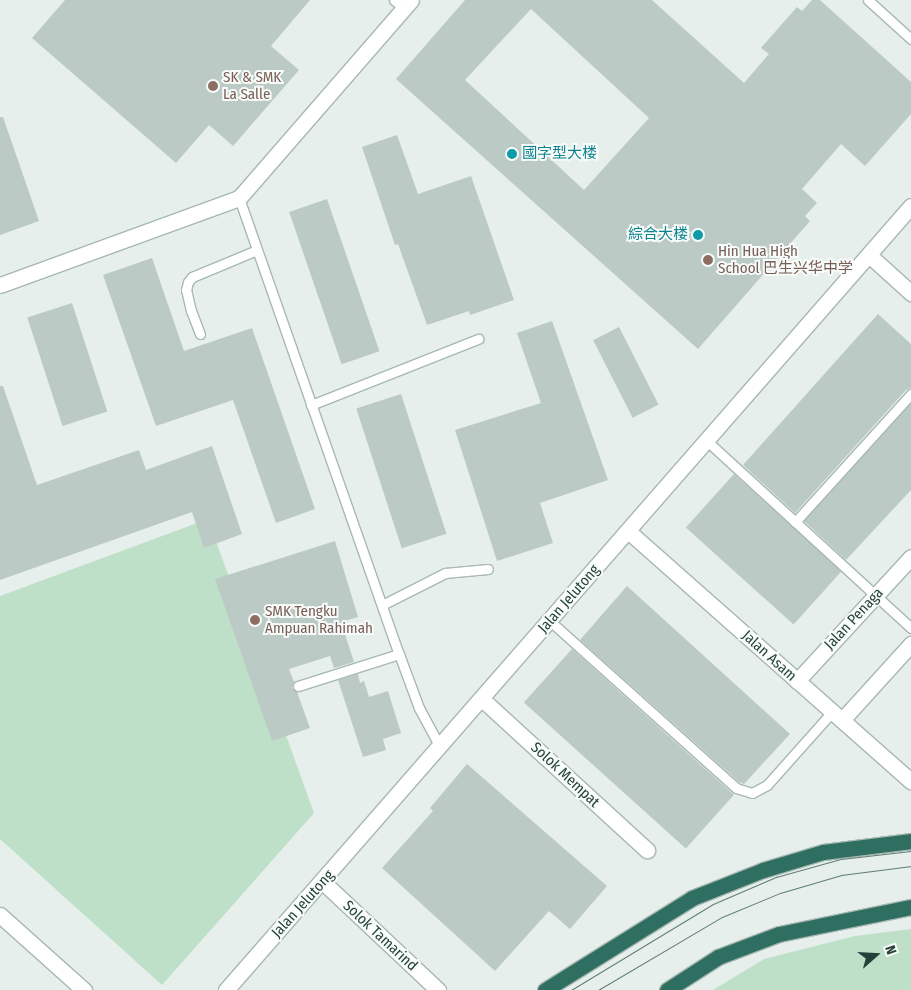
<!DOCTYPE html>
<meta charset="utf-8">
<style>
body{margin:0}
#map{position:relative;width:911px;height:990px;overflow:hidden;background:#e6efeb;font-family:"Fira Sans Condensed","Noto Sans SC",sans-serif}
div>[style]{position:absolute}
.green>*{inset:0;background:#bfe0c8}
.building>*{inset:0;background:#bbcac4;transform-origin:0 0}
.roads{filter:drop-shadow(1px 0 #a8b8b2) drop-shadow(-1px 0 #a8b8b2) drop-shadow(0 1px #a8b8b2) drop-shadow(0 -1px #a8b8b2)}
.lane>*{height:9px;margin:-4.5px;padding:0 4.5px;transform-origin:4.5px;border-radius:4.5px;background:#fff}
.street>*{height:15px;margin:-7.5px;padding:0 7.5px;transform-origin:7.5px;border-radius:7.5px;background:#fff}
.highway>*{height:15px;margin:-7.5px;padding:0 7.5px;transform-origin:7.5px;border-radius:7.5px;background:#2f6f62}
.tram>*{height:1px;margin:-0.5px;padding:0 0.5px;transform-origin:0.5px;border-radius:0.5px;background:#5f7d75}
.dots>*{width:14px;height:14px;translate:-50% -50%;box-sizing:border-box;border:2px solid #f7fbf9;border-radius:50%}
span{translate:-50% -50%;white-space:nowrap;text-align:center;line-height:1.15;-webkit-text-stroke:4px #f7fbf9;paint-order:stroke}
.education-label{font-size:15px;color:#785e54}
.left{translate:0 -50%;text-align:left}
.culture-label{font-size:15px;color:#0d838f}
.right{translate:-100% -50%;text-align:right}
.street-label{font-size:15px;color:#24423a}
.north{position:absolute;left:851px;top:930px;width:50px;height:50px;-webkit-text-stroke:4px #f7fbf9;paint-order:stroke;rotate:71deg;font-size:14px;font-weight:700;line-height:20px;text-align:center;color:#24423a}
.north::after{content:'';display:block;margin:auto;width:18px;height:22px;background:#24423a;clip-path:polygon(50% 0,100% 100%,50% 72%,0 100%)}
</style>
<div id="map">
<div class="green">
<i style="clip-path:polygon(208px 519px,314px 813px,162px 985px,0 839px,0 596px)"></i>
<i style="clip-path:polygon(911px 929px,911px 990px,713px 990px,764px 959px,855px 936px)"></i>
</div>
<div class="building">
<i style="clip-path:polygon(65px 0,310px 0,271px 46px,299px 70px,233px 146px,209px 125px,176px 163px,32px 38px)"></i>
<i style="clip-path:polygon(evenodd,465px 0,652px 0,744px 83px,769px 54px,761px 48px,797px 7px,802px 11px,812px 0,820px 0,911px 82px,911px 114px,865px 166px,841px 144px,802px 189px,817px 203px,805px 216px,810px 221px,698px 349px,396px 79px,465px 0,531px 9px,649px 118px,584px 190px,465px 80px,531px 9px)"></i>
<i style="clip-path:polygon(0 117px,3px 117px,39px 221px,0 235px)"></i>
<i style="clip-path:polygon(397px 135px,418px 194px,471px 176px,514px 300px,470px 315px,469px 311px,427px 325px,398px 244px,395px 245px,362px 147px)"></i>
<i style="left:327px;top:199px;width:161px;height:40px;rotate:71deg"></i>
<i style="clip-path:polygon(152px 258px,184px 351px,252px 328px,315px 509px,276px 523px,233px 400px,156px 426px,103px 275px)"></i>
<i style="left:72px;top:303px;width:114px;height:47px;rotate:72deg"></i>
<i style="clip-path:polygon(878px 314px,911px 344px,911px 388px,906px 390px,795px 513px,743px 465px)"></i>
<i style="clip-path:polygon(552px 321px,608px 480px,540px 503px,553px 543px,497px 561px,455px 430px,541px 403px,517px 333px)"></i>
<i style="left:619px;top:327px;width:87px;height:29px;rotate:63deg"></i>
<i style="clip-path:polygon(0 386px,3px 386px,37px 485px,139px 450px,146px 470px,212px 446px,242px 534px,204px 548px,192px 512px,0 580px)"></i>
<i style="left:401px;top:394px;width:147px;height:47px;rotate:72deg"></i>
<i style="clip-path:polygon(911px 403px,911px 490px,846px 560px,804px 521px)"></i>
<i style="left:734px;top:474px;width:145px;height:72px;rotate:42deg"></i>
<i style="clip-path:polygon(335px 541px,358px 617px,341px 622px,354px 662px,334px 668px,330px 656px,289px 669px,294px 682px,292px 688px,297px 692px,310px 728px,272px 741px,215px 579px)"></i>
<i style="clip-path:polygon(627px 586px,790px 734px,744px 784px,739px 782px,580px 640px)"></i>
<i style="left:572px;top:649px;width:218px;height:72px;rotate:42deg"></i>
<i style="clip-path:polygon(358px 674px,360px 683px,364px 681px,369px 697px,388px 691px,401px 733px,383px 739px,386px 750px,363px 757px,338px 680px)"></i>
<i style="clip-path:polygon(467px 764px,607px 886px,570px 929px,549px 911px,495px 971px,382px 868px,433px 811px,430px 808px)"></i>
</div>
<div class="roads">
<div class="lane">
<i style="left:394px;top:0;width:13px;rotate:39deg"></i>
<i style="left:868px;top:0;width:58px;rotate:42.2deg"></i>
<i style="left:239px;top:198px;width:483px;rotate:70.7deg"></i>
<i style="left:399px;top:654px;width:58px;rotate:69.7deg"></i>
<i style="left:419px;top:708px;width:44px;rotate:61.7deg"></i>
<i style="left:200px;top:334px;width:25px;rotate:-111deg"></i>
<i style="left:191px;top:311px;width:22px;rotate:-103deg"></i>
<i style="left:186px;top:290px;width:8px;rotate:-76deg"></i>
<i style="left:188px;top:282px;width:6px;rotate:-51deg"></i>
<i style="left:192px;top:277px;width:70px;rotate:-22.6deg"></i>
<i style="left:311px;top:405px;width:180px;rotate:-21.6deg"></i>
<i style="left:707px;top:441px;width:277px;rotate:42.5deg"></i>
<i style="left:795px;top:522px;width:173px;rotate:-47.8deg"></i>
<i style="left:382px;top:605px;width:71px;rotate:-26.9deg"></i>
<i style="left:445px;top:573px;width:43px;rotate:-5.3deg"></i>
<i style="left:550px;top:621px;width:250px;rotate:41.9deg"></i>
<i style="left:736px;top:788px;width:17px;rotate:17deg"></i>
<i style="left:752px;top:793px;width:17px;rotate:-28deg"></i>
<i style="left:767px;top:785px;width:98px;rotate:-48.3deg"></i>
<i style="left:298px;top:686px;width:106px;rotate:-17.6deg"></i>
</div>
<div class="street">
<i style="left:869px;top:255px;width:57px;rotate:42.1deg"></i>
<i style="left:0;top:285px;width:254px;rotate:-20deg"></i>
<i style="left:239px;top:198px;width:262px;rotate:-49deg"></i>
<i style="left:628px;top:531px;width:378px;rotate:41.5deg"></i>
<i style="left:797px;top:681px;width:168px;rotate:-47.4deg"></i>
<i style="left:482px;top:699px;width:224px;rotate:42.5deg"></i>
<i style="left:842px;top:720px;width:103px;rotate:-47.8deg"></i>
<i style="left:323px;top:882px;width:158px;rotate:43.2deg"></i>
<i style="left:0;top:915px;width:113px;rotate:41.8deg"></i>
<i style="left:226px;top:990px;width:1041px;rotate:-48.86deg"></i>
</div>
<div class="highway">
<i style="left:545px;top:990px;width:173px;rotate:-32deg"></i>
<i style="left:692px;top:898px;width:76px;rotate:-21.5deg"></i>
<i style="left:763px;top:870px;width:63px;rotate:-16.7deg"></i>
<i style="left:823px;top:852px;width:89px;rotate:-7.1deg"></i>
<i style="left:667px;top:990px;width:61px;rotate:-32.9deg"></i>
<i style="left:718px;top:957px;width:65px;rotate:-20.7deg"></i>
<i style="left:779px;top:934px;width:135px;rotate:-11.6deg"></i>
</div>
</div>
<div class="tram">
<i style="left:571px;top:990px;width:166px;rotate:-31.2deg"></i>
<i style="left:713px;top:904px;width:69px;rotate:-23.2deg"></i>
<i style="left:776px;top:877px;width:67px;rotate:-15.5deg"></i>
<i style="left:841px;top:859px;width:70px;rotate:-6.5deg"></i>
<i style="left:598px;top:990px;width:144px;rotate:-30.5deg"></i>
<i style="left:722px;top:917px;width:63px;rotate:-22.5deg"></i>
<i style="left:780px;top:893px;width:64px;rotate:-16.4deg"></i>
<i style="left:841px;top:875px;width:71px;rotate:-7.3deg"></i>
</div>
<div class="dots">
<i style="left:213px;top:86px;background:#8d6e63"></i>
<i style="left:512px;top:154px;background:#0f9aa8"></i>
<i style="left:698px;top:235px;background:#0f9aa8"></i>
<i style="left:708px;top:260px;background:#8d6e63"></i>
<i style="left:255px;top:620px;background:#8d6e63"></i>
</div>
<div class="education-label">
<span class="left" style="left:223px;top:86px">SK &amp; SMK<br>La Salle</span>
<span class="left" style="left:718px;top:260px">Hin Hua High<br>School 巴生兴华中学</span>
<span class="left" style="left:265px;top:620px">SMK Tengku<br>Ampuan Rahimah</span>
</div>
<div class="culture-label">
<span class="left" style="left:522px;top:154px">國字型大楼</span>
<span class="right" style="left:688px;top:235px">綜合大楼</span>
</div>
<div class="street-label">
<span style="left:569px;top:599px;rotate:-49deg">Jalan Jelutong</span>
<span style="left:854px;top:619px;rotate:-47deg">Jalan Penaga</span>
<span style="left:769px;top:656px;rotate:42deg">Jalan Asam</span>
<span style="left:565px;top:775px;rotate:43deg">Solok Mempat</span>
<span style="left:303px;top:904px;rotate:-48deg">Jalan Jelutong</span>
<span style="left:380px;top:936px;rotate:43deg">Solok Tamarind</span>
</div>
<div class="north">N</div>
</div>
